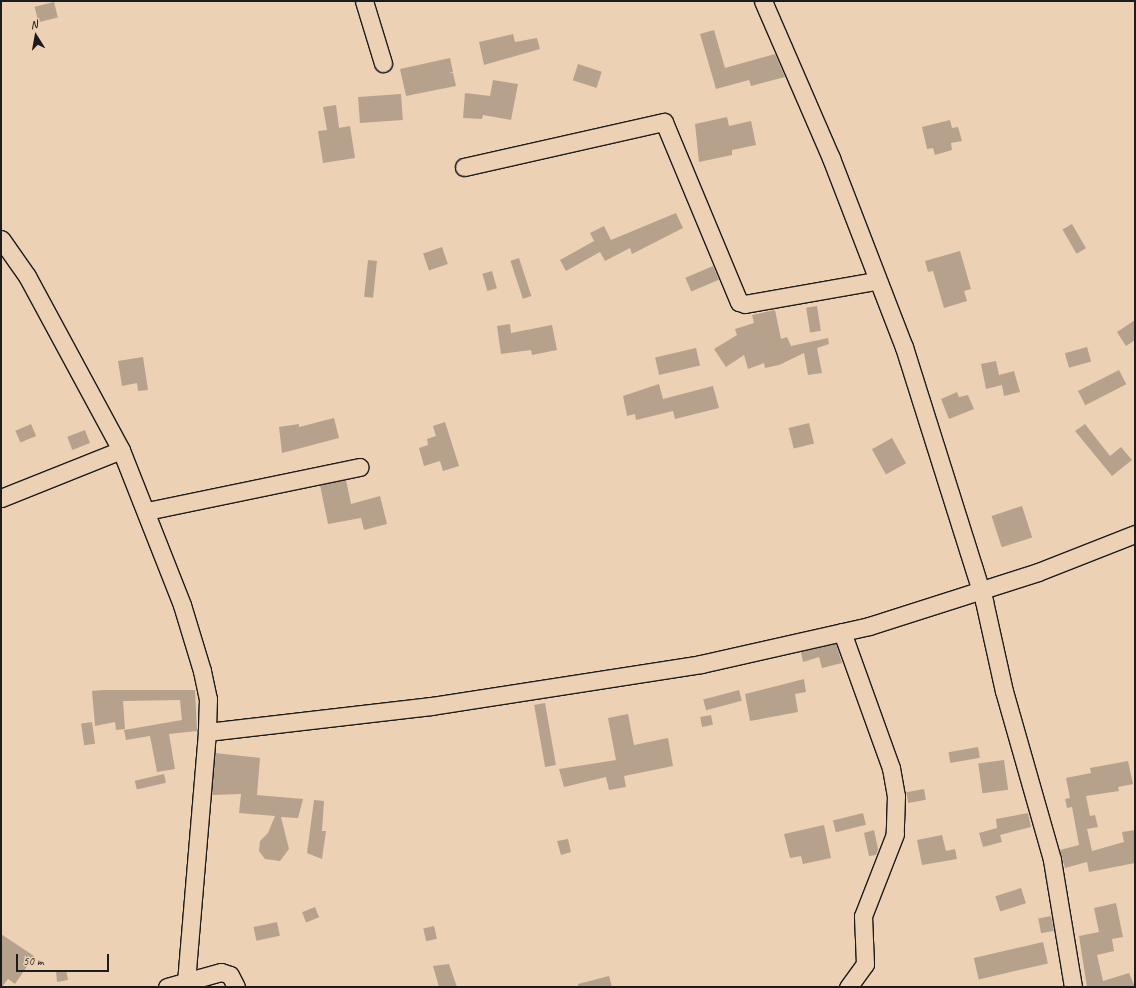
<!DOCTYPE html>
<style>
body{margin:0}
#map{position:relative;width:1136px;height:988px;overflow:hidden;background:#edd1b4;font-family:Caveat,sans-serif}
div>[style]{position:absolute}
.building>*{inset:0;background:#b6a18d;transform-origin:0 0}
.roads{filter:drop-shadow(1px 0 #1c1c1c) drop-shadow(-1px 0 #1c1c1c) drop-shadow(0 1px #1c1c1c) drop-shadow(0 -1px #1c1c1c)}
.minor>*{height:17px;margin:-8.5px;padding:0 8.5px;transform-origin:8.5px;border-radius:8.5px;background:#edd1b4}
span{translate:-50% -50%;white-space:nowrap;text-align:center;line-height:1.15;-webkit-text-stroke:4px #edd1b4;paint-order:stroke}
.frame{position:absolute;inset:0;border:2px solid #1c1c1c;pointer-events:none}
.north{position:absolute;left:16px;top:16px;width:40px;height:40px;-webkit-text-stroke:3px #edd1b4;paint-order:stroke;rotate:349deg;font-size:11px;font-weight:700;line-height:16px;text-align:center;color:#1c1c1c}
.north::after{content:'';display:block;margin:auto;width:14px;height:18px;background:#1c1c1c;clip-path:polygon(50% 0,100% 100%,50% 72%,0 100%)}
.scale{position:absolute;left:16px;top:954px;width:93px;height:18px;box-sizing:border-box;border:2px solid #1c1c1c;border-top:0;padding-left:5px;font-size:12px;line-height:14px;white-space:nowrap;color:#1c1c1c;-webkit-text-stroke:3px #edd1b4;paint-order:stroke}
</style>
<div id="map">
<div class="building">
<i style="left:54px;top:2px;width:16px;height:20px;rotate:76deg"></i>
<i style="clip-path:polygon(714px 30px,725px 68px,775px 54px,785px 77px,751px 86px,749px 80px,716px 89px,700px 34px)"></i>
<i style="clip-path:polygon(513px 34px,515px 42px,537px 38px,540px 49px,484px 65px,479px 42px)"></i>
<i style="clip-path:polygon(450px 58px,453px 72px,449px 72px,453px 73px,456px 86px,406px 96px,400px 69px)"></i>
<i style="left:578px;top:64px;width:25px;height:17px;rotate:18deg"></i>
<i style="clip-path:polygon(493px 80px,518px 84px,511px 120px,483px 115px,482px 119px,463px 118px,465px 93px,490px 96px)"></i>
<i style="left:401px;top:94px;width:26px;height:43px;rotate:86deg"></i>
<i style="clip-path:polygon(336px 105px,339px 128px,350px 126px,355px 158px,323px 163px,318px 131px,327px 130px,323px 107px)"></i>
<i style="clip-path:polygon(727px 117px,729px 126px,751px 121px,756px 145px,732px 150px,732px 155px,699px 162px,695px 124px)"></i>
<i style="clip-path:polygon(950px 120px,952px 128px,958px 127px,962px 141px,951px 143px,952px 150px,935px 155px,933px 148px,927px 149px,922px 127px)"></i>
<i style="clip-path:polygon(676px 213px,683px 228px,632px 254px,630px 248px,605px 261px,600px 252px,566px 271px,560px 260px,594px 241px,590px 233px,604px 226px,611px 240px)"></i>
<i style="left:1072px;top:224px;width:28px;height:11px;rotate:60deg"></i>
<i style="left:442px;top:247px;width:18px;height:20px;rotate:71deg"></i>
<i style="clip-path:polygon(960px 251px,971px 289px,964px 291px,967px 301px,944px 308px,933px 271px,928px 272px,925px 261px)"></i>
<i style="left:519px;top:258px;width:40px;height:9px;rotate:72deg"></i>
<i style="left:368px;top:260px;width:9px;height:37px;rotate:6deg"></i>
<i style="left:713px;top:266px;width:15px;height:30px;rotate:67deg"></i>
<i style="left:492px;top:271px;width:18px;height:10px;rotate:74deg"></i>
<i style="left:817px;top:306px;width:25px;height:11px;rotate:81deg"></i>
<i style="clip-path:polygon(775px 310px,781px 339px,787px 337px,791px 346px,828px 338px,829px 344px,817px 348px,822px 373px,808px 375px,804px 353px,779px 365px,765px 368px,764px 363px,748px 369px,744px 355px,726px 367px,714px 349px,737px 335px,735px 329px,754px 323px,752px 315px)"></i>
<i style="clip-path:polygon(1135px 320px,1135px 340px,1126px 346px,1117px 332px)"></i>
<i style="clip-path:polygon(510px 324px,511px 333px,552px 325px,557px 350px,532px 355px,531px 350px,501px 354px,497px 326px)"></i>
<i style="left:1087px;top:347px;width:15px;height:23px;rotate:74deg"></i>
<i style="left:696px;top:348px;width:18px;height:42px;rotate:77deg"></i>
<i style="clip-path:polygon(143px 357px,148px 390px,138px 391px,137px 383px,122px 386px,118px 361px)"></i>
<i style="clip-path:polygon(996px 361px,999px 375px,1014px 371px,1020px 392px,1004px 396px,1002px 385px,986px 389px,981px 364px)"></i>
<i style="left:1119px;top:370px;width:16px;height:46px;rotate:63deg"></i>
<i style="clip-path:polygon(659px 384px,663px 399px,713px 386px,719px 408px,675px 419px,673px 411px,636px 420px,635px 414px,627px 416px,623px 396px)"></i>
<i style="clip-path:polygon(957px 392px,959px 397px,968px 395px,974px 409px,949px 419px,941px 399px)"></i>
<i style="clip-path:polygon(334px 418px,339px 438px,282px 453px,279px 427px,299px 424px,299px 427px)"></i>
<i style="clip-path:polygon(445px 422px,459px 466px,443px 471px,440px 461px,424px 466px,419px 448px,428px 445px,427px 439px,436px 436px,433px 426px)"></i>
<i style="left:809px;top:423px;width:21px;height:21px;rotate:76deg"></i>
<i style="left:31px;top:424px;width:13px;height:17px;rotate:67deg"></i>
<i style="clip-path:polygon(1085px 424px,1110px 456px,1121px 447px,1132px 460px,1112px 476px,1075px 431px)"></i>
<i style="left:85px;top:430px;width:14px;height:19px;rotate:69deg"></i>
<i style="left:892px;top:438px;width:29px;height:23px;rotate:61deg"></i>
<i style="clip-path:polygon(346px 480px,351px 504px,380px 496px,387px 524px,364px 530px,361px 518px,328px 524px,320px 485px)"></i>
<i style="left:1022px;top:506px;width:33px;height:32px;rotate:72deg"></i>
<i style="clip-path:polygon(836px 644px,842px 663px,822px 668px,819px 657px,803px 662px,801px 652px)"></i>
<i style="clip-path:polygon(804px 679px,806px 692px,795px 694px,798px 712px,750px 721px,745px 694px)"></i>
<i style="clip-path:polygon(104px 690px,195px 690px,197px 731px,169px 734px,175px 769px,157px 772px,150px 736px,126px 740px,124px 730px,182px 720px,180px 700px,123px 701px,125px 729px,116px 730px,115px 722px,95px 726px,92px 691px)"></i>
<i style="left:739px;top:690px;width:11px;height:37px;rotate:75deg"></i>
<i style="left:545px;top:703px;width:63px;height:11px;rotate:80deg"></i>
<i style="clip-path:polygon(628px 714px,634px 745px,668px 738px,673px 766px,624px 776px,626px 787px,609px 790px,606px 777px,564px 787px,559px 769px,616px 760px,608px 718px)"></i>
<i style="left:711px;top:715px;width:10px;height:11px;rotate:79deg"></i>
<i style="left:92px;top:722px;width:22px;height:11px;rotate:82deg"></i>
<i style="left:978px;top:747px;width:11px;height:30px;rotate:80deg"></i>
<i style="clip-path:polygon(215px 753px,260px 758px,257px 795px,303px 799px,298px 818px,281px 817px,289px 849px,280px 861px,265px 859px,259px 851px,260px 841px,268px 833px,275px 816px,239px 813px,241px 794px,212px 795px)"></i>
<i style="left:1004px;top:760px;width:30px;height:26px;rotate:82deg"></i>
<i style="clip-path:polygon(1128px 761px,1133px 784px,1118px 787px,1119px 791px,1086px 796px,1090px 816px,1095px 815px,1098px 827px,1087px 829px,1092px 851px,1124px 842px,1122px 832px,1135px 830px,1135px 863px,1089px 872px,1087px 862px,1065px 868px,1060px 850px,1079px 845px,1072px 807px,1067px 808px,1065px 799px,1070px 798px,1066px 778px,1091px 773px,1090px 768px)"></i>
<i style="left:164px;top:774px;width:9px;height:30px;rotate:77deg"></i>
<i style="left:924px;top:789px;width:11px;height:18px;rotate:80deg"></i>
<i style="clip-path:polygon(314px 800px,324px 801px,322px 831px,326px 831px,322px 859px,307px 853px)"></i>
<i style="left:863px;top:813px;width:12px;height:31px;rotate:76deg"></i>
<i style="clip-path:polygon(1028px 813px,1031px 827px,1000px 835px,1002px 842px,983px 847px,979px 833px,997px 828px,996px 819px)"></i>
<i style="clip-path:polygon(824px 825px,831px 858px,803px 864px,801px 856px,790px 858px,784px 834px)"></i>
<i style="clip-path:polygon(874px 830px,878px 849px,876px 855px,869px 856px,864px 833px)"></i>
<i style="clip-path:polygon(942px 835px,946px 851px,955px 849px,957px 859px,922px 865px,917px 840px)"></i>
<i style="clip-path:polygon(568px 839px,571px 852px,561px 855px,557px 841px)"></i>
<i style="left:1021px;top:888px;width:16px;height:27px;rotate:72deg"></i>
<i style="clip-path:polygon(1116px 903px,1123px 937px,1112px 939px,1114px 951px,1097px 955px,1103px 981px,1129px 973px,1135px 987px,1087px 987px,1079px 936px,1099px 932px,1094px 908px)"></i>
<i style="left:315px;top:907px;width:11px;height:14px;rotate:68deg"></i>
<i style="left:1051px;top:916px;width:15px;height:13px;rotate:79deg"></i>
<i style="left:277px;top:922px;width:14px;height:24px;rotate:78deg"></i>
<i style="left:434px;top:926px;width:13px;height:11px;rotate:77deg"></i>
<i style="clip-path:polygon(1px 934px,34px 956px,15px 984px,8px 979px,2px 987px)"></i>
<i style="left:1043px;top:942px;width:22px;height:71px;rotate:77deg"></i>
<i style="clip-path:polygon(449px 964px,457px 987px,439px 987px,433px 966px)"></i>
<i style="clip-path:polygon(66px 970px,68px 980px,57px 982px,56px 971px)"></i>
<i style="clip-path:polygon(609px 976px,612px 987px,578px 987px,578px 984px)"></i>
</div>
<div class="roads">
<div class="minor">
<i style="left:364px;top:1px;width:65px;rotate:73deg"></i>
<i style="left:763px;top:1px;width:171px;rotate:66.6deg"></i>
<i style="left:831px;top:158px;width:203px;rotate:68.9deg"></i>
<i style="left:904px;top:347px;width:266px;rotate:72.5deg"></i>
<i style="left:984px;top:601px;width:92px;rotate:77.5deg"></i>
<i style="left:1004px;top:691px;width:176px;rotate:74.1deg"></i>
<i style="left:1052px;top:860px;width:129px;rotate:80.6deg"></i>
<i style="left:464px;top:167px;width:205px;rotate:-12.7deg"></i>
<i style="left:664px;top:122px;width:195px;rotate:67.4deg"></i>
<i style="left:739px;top:302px;width:6px;rotate:18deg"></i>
<i style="left:745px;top:304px;width:133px;rotate:-10deg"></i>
<i style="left:1px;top:239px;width:45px;rotate:54.9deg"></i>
<i style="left:27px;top:276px;width:198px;rotate:61.6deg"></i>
<i style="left:121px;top:450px;width:167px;rotate:68.5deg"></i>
<i style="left:182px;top:605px;width:69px;rotate:73.1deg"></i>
<i style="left:202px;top:671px;width:29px;rotate:78deg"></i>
<i style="left:208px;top:699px;width:33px;rotate:92deg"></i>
<i style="left:207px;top:732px;width:249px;rotate:94.8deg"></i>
<i style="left:1px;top:498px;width:129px;rotate:-21.8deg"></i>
<i style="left:147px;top:511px;width:217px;rotate:-11.7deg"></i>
<i style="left:842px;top:632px;width:145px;rotate:70.2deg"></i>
<i style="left:891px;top:768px;width:28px;rotate:80deg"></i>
<i style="left:896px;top:796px;width:38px;rotate:92deg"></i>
<i style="left:895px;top:834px;width:88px;rotate:111.3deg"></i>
<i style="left:863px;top:916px;width:48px;rotate:87.6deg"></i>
<i style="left:865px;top:964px;width:29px;rotate:126deg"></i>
<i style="left:207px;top:732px;width:226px;rotate:-6.6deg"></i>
<i style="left:431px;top:706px;width:273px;rotate:-8.8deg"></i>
<i style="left:701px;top:664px;width:172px;rotate:-12.7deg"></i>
<i style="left:869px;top:626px;width:177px;rotate:-17.7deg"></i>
<i style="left:1038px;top:572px;width:104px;rotate:-21.4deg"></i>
<i style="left:167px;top:987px;width:56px;rotate:-15.5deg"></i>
<i style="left:221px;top:972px;width:9px;rotate:18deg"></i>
<i style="left:230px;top:975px;width:13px;rotate:63deg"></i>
</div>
</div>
<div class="frame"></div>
<div class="north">N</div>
<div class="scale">50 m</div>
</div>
